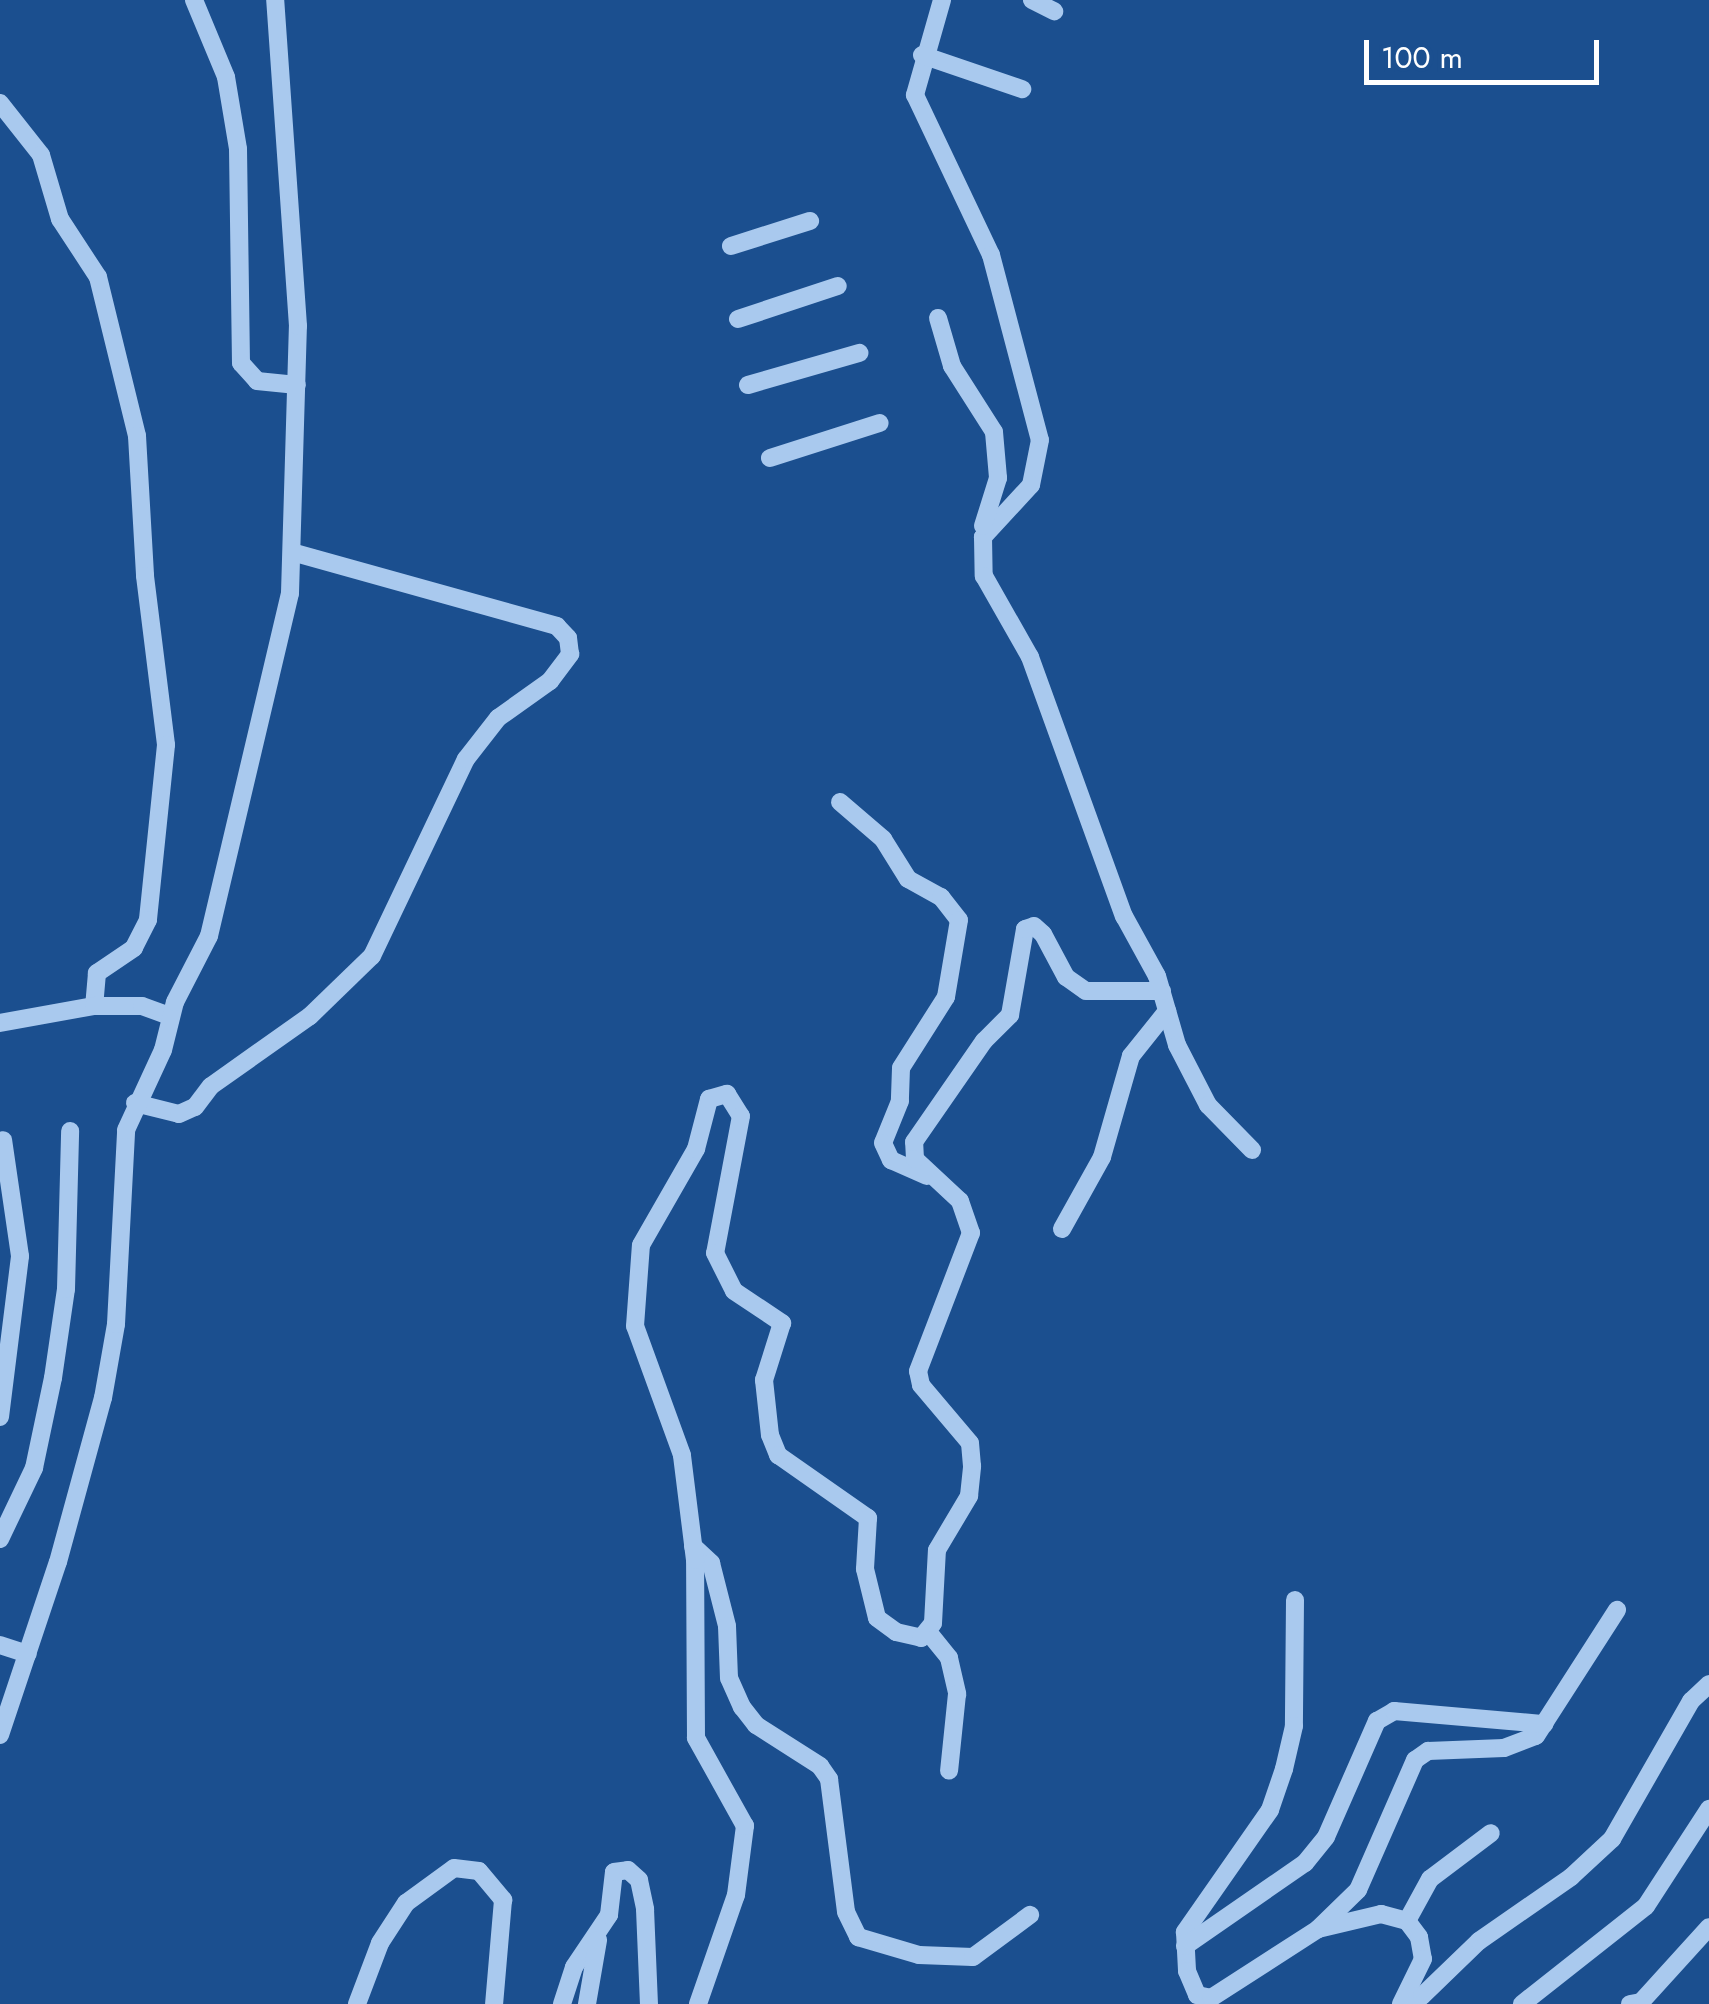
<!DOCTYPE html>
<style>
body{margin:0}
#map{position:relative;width:1709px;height:2004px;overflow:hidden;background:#1b4f8f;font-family:Jost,sans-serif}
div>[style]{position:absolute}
.minor>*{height:18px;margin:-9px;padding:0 9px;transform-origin:9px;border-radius:9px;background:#a9c9ee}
span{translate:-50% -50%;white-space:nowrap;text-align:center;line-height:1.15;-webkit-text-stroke:8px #1b4f8f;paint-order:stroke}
.scale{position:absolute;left:1364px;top:40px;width:235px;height:45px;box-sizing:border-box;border:5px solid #fff;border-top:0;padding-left:12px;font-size:30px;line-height:35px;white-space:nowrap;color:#fff;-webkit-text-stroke:8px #1b4f8f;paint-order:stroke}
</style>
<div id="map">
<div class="minor">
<i style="left:194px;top:0;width:83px;rotate:67.4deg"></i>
<i style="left:226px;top:77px;width:73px;rotate:80.5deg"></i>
<i style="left:238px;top:149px;width:214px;rotate:89.2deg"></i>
<i style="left:241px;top:363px;width:24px;rotate:48deg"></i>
<i style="left:257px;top:381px;width:40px;rotate:5.7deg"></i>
<i style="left:942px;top:0;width:99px;rotate:105.9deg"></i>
<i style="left:915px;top:95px;width:177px;rotate:64.6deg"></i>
<i style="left:991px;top:255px;width:191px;rotate:75.2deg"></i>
<i style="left:1040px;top:440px;width:46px;rotate:101.3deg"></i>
<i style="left:1031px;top:485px;width:71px;rotate:132.7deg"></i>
<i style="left:983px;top:537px;width:39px;rotate:89deg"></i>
<i style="left:984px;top:576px;width:93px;rotate:60.4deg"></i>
<i style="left:1030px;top:657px;width:276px;rotate:70.1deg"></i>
<i style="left:1124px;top:916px;width:68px;rotate:61.2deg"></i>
<i style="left:1157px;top:976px;width:72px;rotate:73.8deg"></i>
<i style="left:1177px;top:1045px;width:68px;rotate:62.7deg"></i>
<i style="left:1208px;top:1105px;width:63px;rotate:45.6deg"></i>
<i style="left:1032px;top:0;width:25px;rotate:27deg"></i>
<i style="left:922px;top:55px;width:106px;rotate:18.8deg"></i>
<i style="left:0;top:103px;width:66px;rotate:51.7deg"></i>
<i style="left:41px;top:155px;width:67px;rotate:73.5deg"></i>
<i style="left:60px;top:219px;width:69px;rotate:56.8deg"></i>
<i style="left:98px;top:277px;width:164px;rotate:76.2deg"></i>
<i style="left:137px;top:436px;width:140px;rotate:86.7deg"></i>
<i style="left:145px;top:576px;width:170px;rotate:82.9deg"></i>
<i style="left:166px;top:745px;width:176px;rotate:95.9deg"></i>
<i style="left:148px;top:920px;width:31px;rotate:117deg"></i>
<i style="left:134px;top:948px;width:45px;rotate:146deg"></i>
<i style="left:97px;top:973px;width:33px;rotate:95deg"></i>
<i style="left:731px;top:246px;width:83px;rotate:-17.6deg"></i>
<i style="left:938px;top:318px;width:50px;rotate:73.7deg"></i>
<i style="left:952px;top:366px;width:78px;rotate:57.5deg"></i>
<i style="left:994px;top:432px;width:46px;rotate:85deg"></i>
<i style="left:998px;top:478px;width:50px;rotate:107.4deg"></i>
<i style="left:738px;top:319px;width:105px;rotate:-18.3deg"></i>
<i style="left:748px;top:385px;width:116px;rotate:-16.1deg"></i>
<i style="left:770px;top:458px;width:115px;rotate:-17.7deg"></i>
<i style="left:840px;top:802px;width:57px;rotate:40.7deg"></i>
<i style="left:883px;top:839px;width:47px;rotate:58deg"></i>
<i style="left:908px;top:879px;width:38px;rotate:29deg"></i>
<i style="left:941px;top:897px;width:29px;rotate:52deg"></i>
<i style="left:959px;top:920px;width:78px;rotate:99.6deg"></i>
<i style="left:946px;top:997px;width:84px;rotate:122.4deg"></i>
<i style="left:901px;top:1068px;width:33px;rotate:92deg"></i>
<i style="left:900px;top:1101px;width:45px;rotate:112deg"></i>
<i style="left:883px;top:1143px;width:19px;rotate:65deg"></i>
<i style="left:891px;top:1160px;width:39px;rotate:24deg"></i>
<i style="left:0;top:1023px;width:96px;rotate:-10.3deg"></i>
<i style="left:94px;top:1006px;width:48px"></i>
<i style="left:142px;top:1006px;width:30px;rotate:20deg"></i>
<i style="left:135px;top:1103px;width:45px;rotate:14deg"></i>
<i style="left:179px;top:1114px;width:17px;rotate:-24deg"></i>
<i style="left:195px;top:1107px;width:26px;rotate:-53deg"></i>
<i style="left:211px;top:1086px;width:121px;rotate:-35.3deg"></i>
<i style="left:310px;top:1016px;width:86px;rotate:-44.1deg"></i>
<i style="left:372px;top:956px;width:218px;rotate:-64.5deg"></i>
<i style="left:466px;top:759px;width:52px;rotate:-52deg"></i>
<i style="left:498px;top:718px;width:64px;rotate:-35.4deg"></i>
<i style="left:550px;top:681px;width:34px;rotate:-53deg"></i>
<i style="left:570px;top:654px;width:16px;rotate:-97deg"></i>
<i style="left:568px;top:638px;width:16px;rotate:-133deg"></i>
<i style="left:557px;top:626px;width:275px;rotate:-164.4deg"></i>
<i style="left:1062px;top:1229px;width:82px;rotate:-60.9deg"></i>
<i style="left:1102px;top:1157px;width:105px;rotate:-74deg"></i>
<i style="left:1131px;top:1056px;width:58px;rotate:-51.3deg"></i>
<i style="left:0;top:1417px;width:162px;rotate:-82.9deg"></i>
<i style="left:20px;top:1256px;width:117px;rotate:-98.3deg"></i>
<i style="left:0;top:1539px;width:79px;rotate:-64.4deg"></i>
<i style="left:34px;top:1468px;width:92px;rotate:-78.1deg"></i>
<i style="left:53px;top:1378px;width:90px;rotate:-81.7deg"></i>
<i style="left:66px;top:1289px;width:158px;rotate:-88.5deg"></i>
<i style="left:693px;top:1546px;width:25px;rotate:43deg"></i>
<i style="left:711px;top:1563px;width:65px;rotate:75.7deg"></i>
<i style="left:727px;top:1626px;width:52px;rotate:87.8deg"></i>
<i style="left:729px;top:1678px;width:32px;rotate:66deg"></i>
<i style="left:742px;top:1707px;width:23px;rotate:52deg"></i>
<i style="left:756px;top:1725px;width:76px;rotate:32.6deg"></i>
<i style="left:820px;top:1766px;width:16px;rotate:55deg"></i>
<i style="left:829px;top:1779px;width:134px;rotate:82.7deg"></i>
<i style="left:846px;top:1912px;width:28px;rotate:64deg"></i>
<i style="left:858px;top:1937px;width:64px;rotate:16.4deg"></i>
<i style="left:919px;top:1955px;width:54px;rotate:2.1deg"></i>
<i style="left:973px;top:1957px;width:71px;rotate:-36.4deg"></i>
<i style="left:1295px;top:1600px;width:126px;rotate:90.5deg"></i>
<i style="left:1294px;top:1726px;width:44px;rotate:103.1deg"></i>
<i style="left:1284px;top:1769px;width:43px;rotate:108.9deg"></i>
<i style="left:1270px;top:1810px;width:149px;rotate:124.9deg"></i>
<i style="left:1185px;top:1932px;width:39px;rotate:87deg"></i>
<i style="left:1187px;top:1971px;width:26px;rotate:67deg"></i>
<i style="left:1197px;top:1995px;width:14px;rotate:12deg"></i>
<i style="left:1211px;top:1998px;width:127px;rotate:-32.8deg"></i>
<i style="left:1318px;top:1929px;width:65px;rotate:-13.4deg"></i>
<i style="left:1381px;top:1914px;width:27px;rotate:15deg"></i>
<i style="left:1407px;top:1921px;width:20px;rotate:53deg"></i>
<i style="left:1419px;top:1937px;width:22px;rotate:80deg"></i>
<i style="left:1423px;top:1959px;width:50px;rotate:116.1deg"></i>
<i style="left:929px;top:1633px;width:32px;rotate:51deg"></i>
<i style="left:949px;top:1658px;width:37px;rotate:77deg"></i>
<i style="left:957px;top:1694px;width:77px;rotate:95.9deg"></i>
<i style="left:0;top:1645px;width:29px;rotate:18deg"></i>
<i style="left:0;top:1735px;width:182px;rotate:-71.5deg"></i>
<i style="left:58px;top:1562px;width:170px;rotate:-74.7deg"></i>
<i style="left:103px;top:1398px;width:75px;rotate:-80deg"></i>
<i style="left:116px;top:1324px;width:194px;rotate:-87deg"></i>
<i style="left:126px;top:1130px;width:88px;rotate:-65.2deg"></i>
<i style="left:163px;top:1050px;width:49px;rotate:-76deg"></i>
<i style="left:175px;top:1002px;width:74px;rotate:-62.7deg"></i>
<i style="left:209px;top:936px;width:352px;rotate:-76.7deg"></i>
<i style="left:290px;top:593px;width:267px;rotate:-88.3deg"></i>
<i style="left:298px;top:326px;width:327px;rotate:-94deg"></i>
<i style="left:1407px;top:1921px;width:48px;rotate:-61.3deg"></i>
<i style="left:1430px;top:1879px;width:76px;rotate:-37deg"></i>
<i style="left:1318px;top:1929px;width:56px;rotate:-44.3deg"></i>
<i style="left:1358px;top:1890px;width:142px;rotate:-66.3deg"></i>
<i style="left:1415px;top:1760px;width:16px;rotate:-35deg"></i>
<i style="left:1428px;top:1751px;width:76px;rotate:-2.3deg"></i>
<i style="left:1504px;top:1748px;width:34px;rotate:-21deg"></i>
<i style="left:1536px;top:1736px;width:150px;rotate:-57.3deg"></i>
<i style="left:1185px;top:1946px;width:146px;rotate:-34.7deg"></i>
<i style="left:1305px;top:1863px;width:33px;rotate:-51deg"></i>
<i style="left:1326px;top:1837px;width:127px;rotate:-66.3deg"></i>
<i style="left:1377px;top:1721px;width:20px;rotate:-30deg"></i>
<i style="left:1394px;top:1711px;width:151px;rotate:5deg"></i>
<i style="left:1407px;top:1998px;width:15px;rotate:-8deg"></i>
<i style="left:1422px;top:1996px;width:79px;rotate:-44deg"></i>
<i style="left:1479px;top:1941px;width:112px;rotate:-34.8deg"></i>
<i style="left:1571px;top:1877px;width:56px;rotate:-42.8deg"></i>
<i style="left:1612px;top:1839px;width:159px;rotate:-60.2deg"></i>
<i style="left:1691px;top:1701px;width:25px;rotate:-43deg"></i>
<i style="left:357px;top:2004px;width:65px;rotate:-69.3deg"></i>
<i style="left:380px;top:1943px;width:48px;rotate:-57deg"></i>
<i style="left:406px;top:1903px;width:59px;rotate:-36.1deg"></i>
<i style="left:454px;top:1868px;width:25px;rotate:7deg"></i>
<i style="left:479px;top:1871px;width:38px;rotate:50deg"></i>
<i style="left:503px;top:1900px;width:104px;rotate:94.9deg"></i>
<i style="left:562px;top:2004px;width:39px;rotate:-72deg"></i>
<i style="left:574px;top:1967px;width:63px;rotate:-56.1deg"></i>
<i style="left:609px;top:1915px;width:43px;rotate:-83.4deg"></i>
<i style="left:614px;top:1872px;width:14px;rotate:-8deg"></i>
<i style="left:628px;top:1870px;width:15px;rotate:42deg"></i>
<i style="left:639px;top:1880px;width:30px;rotate:78deg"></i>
<i style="left:645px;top:1909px;width:95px;rotate:87.6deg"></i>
<i style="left:587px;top:2004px;width:65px;rotate:-80.2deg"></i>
<i style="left:698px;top:2004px;width:115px;rotate:-70.8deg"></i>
<i style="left:736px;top:1895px;width:70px;rotate:-82.6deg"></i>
<i style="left:745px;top:1826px;width:101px;rotate:-119.1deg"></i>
<i style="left:696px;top:1738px;width:178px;rotate:-90.3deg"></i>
<i style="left:695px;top:1560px;width:106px;rotate:-97.1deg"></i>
<i style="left:682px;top:1455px;width:137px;rotate:-110deg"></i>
<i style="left:635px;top:1326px;width:81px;rotate:-85.8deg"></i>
<i style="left:641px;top:1245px;width:111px;rotate:-60.2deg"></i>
<i style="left:696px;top:1149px;width:52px;rotate:-75.4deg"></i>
<i style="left:709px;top:1099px;width:19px;rotate:-16deg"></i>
<i style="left:727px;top:1094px;width:26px;rotate:58deg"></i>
<i style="left:741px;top:1116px;width:139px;rotate:100.7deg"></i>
<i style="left:715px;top:1253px;width:42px;rotate:63.4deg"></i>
<i style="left:734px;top:1291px;width:58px;rotate:33.7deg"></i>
<i style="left:782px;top:1323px;width:60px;rotate:107.5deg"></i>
<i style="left:764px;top:1380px;width:55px;rotate:83.8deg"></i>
<i style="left:770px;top:1435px;width:22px;rotate:68deg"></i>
<i style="left:778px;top:1455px;width:110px;rotate:35deg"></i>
<i style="left:868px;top:1518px;width:51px;rotate:93.4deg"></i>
<i style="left:865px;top:1569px;width:50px;rotate:76.2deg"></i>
<i style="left:877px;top:1618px;width:24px;rotate:36deg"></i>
<i style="left:896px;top:1632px;width:26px;rotate:13deg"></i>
<i style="left:921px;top:1638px;width:19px;rotate:-51deg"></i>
<i style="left:933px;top:1623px;width:73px;rotate:-86.9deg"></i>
<i style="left:937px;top:1550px;width:63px;rotate:-59.3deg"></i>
<i style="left:969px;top:1496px;width:30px;rotate:-84deg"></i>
<i style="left:972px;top:1466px;width:23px;rotate:-95deg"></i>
<i style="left:970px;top:1443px;width:76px;rotate:-130.2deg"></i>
<i style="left:921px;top:1385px;width:14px;rotate:-102deg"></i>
<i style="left:918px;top:1371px;width:148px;rotate:-69deg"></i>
<i style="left:971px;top:1233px;width:34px;rotate:-109deg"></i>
<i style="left:960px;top:1201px;width:62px;rotate:-137deg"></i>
<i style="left:915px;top:1159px;width:17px;rotate:-93deg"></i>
<i style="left:914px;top:1142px;width:123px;rotate:-55.3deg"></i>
<i style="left:984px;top:1041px;width:37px;rotate:-45deg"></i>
<i style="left:1010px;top:1015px;width:87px;rotate:-80.1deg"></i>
<i style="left:1025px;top:929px;width:9px;rotate:-18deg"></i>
<i style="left:1034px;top:926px;width:12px;rotate:42deg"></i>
<i style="left:1043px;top:934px;width:49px;rotate:61.9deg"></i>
<i style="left:1066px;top:977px;width:24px;rotate:35deg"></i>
<i style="left:1086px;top:991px;width:76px"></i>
<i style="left:1522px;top:2004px;width:158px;rotate:-38.3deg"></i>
<i style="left:1646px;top:1906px;width:116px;rotate:-57deg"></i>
<i style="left:1630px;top:2004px;width:11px;rotate:-10deg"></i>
<i style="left:1641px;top:2002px;width:101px;rotate:-47.8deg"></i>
</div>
<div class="scale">100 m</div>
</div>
